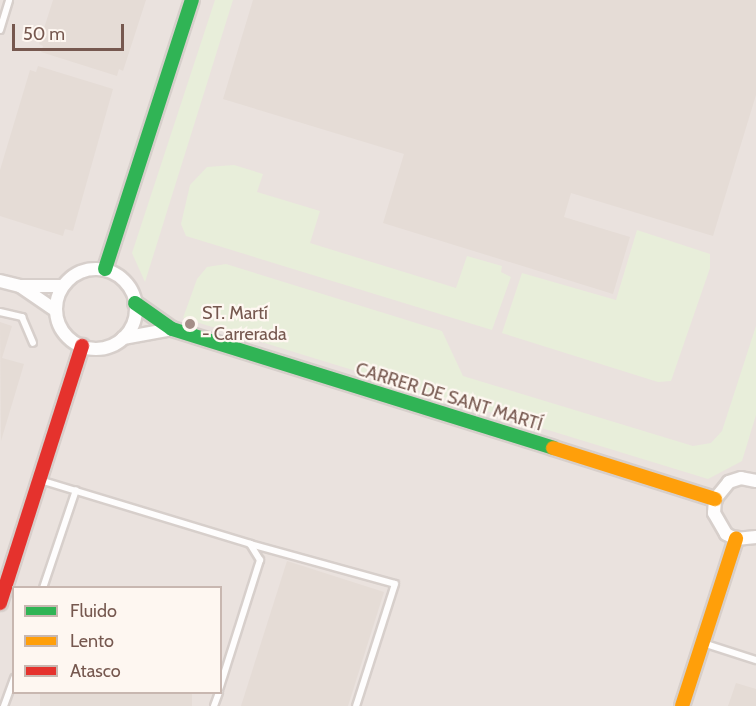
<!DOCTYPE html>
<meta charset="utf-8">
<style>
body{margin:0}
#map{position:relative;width:756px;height:706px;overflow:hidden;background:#f8f3ef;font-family:Cabin,sans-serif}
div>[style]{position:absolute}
.industrial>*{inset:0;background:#eae2de}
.green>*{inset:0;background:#e8eeda}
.building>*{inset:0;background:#e5dcd6;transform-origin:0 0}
.roads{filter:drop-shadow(2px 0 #d7cfcb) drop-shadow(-2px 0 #d7cfcb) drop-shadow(0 2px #d7cfcb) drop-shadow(0 -2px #d7cfcb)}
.lane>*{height:6px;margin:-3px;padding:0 3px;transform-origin:3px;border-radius:3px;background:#fefdfd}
.street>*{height:12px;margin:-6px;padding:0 6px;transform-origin:6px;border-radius:6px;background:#fefdfd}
.street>.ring{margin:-6px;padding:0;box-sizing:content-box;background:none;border:12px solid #fefdfd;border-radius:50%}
.fast>*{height:14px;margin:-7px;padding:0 7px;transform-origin:7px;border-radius:7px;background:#30b455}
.slow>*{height:14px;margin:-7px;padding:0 7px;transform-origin:7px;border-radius:7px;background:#ff9f0a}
.jam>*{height:14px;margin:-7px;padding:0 7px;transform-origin:7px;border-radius:7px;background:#e5322d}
.dots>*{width:16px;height:16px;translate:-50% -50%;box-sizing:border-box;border:3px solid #fef7f1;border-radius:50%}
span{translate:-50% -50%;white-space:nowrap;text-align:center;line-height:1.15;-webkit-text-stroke:4.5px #fef7f1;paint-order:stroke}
.poi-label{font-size:18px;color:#76584f}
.left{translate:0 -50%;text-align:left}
.street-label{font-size:18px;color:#76584f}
.legend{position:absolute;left:12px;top:586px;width:210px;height:108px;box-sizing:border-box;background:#fef7f1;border:2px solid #c8b7b0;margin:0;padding:8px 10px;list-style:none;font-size:18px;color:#76584f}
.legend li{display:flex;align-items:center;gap:12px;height:30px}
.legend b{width:30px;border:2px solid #c8b7b0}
.scale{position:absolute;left:12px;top:24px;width:112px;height:27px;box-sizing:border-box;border:3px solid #76584f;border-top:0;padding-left:8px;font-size:18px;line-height:21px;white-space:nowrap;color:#76584f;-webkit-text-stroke:4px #fef7f1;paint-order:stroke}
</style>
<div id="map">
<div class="industrial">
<i style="clip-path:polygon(evenodd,0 0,756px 0,756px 706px,0 706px,0 0,14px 588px,220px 588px,220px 692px,14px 692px,14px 588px)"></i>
</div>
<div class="green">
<i style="clip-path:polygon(215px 0,233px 0,145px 282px,132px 253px)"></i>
<i style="clip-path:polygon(234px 165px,263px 174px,257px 192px,320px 211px,310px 243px,456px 288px,467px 256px,502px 266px,501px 272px,511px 277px,492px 330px,186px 236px,181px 224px,190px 185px,207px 167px)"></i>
<i style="clip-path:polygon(637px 230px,710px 254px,710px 268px,671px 381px,658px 382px,502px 333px,522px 273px,616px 300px)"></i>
<i style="clip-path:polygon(226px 264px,442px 331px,463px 376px,693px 446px,711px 443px,722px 431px,756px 326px,756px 415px,742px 461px,708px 479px,183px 318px,197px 279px,207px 267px)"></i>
</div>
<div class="building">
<i style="clip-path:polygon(53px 0,146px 0,123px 71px,119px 69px,117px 76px,41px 52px,43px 46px,39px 44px)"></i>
<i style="clip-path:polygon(253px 0,756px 0,756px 95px,713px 236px,571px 193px,564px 217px,630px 237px,613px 294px,383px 223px,404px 154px,223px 99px)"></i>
<i style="clip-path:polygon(38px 66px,113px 89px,73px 231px,65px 229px,63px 236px,0 216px,0 170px,30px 70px,36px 72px)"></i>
<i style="clip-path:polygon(0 322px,12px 326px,2px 358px,24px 364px,1px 441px)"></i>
<i style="clip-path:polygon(287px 561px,384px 592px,348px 706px,241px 706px)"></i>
<i style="clip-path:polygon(736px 683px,756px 689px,756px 706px,728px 706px)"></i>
<i style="left:40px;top:692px;width:152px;height:15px"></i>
</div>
<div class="roads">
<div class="lane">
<i style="left:0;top:30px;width:31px;rotate:-73deg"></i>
<i style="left:0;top:312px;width:23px;rotate:13deg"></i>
<i style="left:22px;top:317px;width:28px;rotate:67deg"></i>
<i style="left:40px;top:480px;width:220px;rotate:16.9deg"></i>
<i style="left:250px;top:544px;width:19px;rotate:58deg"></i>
<i style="left:260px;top:560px;width:133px;rotate:107.5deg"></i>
<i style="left:250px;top:544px;width:150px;rotate:15.4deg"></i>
<i style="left:395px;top:584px;width:128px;rotate:107.7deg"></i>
<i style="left:43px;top:588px;width:103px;rotate:-71.4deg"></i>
<i style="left:703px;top:643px;width:56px;rotate:17.8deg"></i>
<i style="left:4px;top:706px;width:30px;rotate:-70deg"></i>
<i style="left:214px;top:706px;width:15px;rotate:-70deg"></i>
</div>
<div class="street">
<i class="ring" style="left:56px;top:269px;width:68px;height:68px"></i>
<i style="left:0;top:281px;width:21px;rotate:14deg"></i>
<i style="left:20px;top:286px;width:42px;rotate:34.4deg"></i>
<i style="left:21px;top:286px;width:41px"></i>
<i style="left:123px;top:338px;width:50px;rotate:-10.4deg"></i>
<i style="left:756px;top:481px;width:15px;rotate:-169deg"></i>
<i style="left:741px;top:478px;width:13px;rotate:162deg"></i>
<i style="left:729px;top:482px;width:22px;rotate:129deg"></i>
<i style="left:715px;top:499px;width:14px;rotate:94deg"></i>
<i style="left:714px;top:513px;width:24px;rotate:60deg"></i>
<i style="left:726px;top:534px;width:11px;rotate:27deg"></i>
<i style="left:736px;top:539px;width:20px;rotate:-6deg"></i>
</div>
<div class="fast">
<i style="left:105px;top:269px;width:283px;rotate:-72.1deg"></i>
<i style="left:135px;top:303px;width:45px;rotate:35.1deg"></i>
<i style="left:172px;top:329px;width:399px;rotate:17.3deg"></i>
</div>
<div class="slow">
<i style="left:553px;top:448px;width:170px;rotate:17.5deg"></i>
<i style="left:682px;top:706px;width:176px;rotate:-72.1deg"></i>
</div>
<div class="jam">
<i style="left:0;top:603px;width:270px;rotate:-72.3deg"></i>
</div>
</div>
<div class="dots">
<i style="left:190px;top:324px;background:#a48e87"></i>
</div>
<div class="poi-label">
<span class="left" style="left:202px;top:324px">ST. Martí<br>- Carrerada</span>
</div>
<div class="street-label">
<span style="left:449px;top:397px;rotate:17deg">CARRER DE SANT MARTÍ</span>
</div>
<ul class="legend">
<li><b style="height:8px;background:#30b455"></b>Fluido</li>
<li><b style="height:8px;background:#ff9f0a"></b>Lento</li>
<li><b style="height:8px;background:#e5322d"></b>Atasco</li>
</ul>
<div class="scale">50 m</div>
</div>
